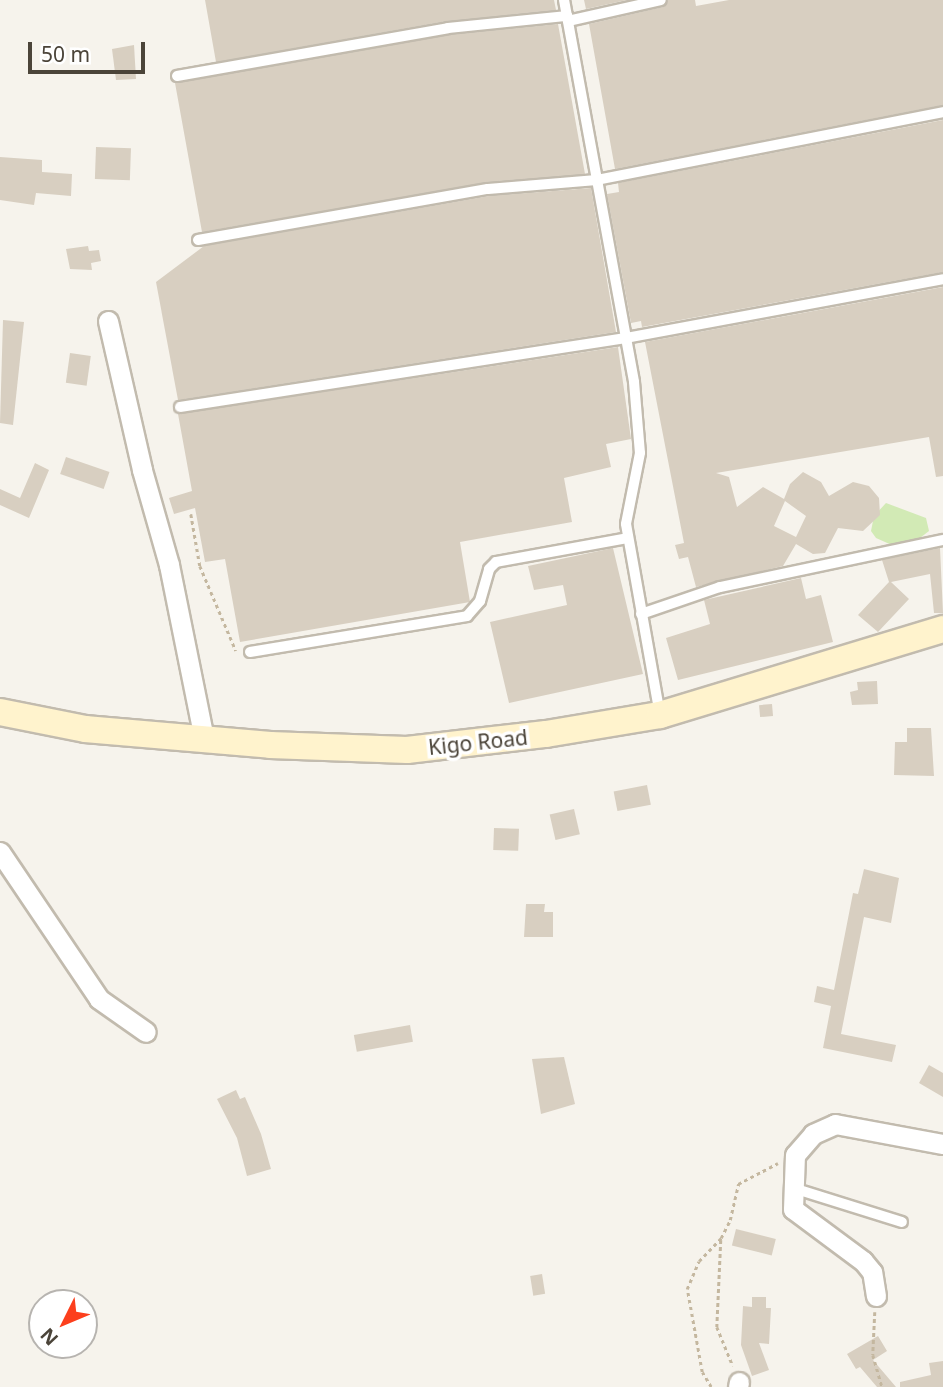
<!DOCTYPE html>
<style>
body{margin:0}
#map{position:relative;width:943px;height:1387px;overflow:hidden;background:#f6f3ec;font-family:"Noto Sans",sans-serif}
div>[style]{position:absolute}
.green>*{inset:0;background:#d2eab5}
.building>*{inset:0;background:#d8cfc1;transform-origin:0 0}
.path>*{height:2.5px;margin-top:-1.25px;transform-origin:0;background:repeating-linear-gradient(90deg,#c4b79f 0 3.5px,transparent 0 7px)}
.roads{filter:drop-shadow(2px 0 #c2bbae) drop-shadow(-2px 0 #c2bbae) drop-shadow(0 2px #c2bbae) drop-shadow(0 -2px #c2bbae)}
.lane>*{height:10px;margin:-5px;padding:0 5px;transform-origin:5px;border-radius:5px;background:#fff}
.street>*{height:19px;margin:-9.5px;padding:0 9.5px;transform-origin:9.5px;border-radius:9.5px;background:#fff}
.secondary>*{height:26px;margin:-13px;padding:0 13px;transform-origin:13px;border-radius:13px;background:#fff3cd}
span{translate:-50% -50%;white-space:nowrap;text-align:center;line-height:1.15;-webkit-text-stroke:7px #fff;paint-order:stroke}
.street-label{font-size:21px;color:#4b4439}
.north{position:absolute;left:28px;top:1289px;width:70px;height:70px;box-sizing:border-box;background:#fff;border:2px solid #b7b4b0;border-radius:50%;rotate:227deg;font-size:19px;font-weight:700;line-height:28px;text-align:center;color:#4b4439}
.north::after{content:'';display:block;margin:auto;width:24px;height:32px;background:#fc3f1d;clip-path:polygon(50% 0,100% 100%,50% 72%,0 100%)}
.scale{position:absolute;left:28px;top:42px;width:117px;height:32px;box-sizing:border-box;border:4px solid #4b4439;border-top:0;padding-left:9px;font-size:21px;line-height:24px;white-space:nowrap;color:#4b4439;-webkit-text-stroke:5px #fff;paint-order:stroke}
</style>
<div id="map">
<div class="green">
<i style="clip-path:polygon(886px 503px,926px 518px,929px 531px,916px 541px,894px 546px,876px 538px,871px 531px,874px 516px)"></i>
</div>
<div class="building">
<i style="clip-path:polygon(205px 0,554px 0,556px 10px,447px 21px,216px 62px)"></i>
<i style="clip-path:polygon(584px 0,627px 0,586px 9px)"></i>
<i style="clip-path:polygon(668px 0,695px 0,696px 6px,729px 0,943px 0,943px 105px,615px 169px,589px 24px,663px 7px)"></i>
<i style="clip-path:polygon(558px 24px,585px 174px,487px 182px,202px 232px,175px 83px,449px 35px)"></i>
<i style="clip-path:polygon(134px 45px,136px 79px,116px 80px,112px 49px)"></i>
<i style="clip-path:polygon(943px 120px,943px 272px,642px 327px,641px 321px,631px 323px,607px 194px,619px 192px,618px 183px)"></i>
<i style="left:96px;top:147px;width:35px;height:32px;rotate:2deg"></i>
<i style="clip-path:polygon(0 157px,42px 160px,42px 172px,72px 174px,71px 196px,36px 193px,34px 205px,0 200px)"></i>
<i style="clip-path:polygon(591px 188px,616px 332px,178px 400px,156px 282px,204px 246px,489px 196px)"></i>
<i style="clip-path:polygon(88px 246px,89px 251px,99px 250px,101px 261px,91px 263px,92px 270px,70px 269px,66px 249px)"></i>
<i style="clip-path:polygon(evenodd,943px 287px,943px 476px,936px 477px,929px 437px,716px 473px,729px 477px,737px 507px,763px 487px,784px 499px,790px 484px,803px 472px,821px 482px,829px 496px,853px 482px,869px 486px,879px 498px,880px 515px,863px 531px,838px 528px,825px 553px,813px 554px,796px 544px,783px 566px,696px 587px,688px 557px,679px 559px,675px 545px,684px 543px,645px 342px,943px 287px,785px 501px,806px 516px,796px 537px,774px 526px,785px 501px)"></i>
<i style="clip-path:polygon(3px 320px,24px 322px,13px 425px,0 423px)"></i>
<i style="clip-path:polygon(618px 347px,631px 439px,606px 444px,611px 467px,564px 478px,572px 522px,460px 542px,470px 602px,240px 642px,225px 559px,205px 562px,195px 508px,174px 514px,169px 498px,192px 491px,178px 414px)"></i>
<i style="left:70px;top:353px;width:21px;height:30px;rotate:8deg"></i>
<i style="left:66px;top:457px;width:46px;height:18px;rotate:19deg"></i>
<i style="clip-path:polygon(35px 463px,49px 470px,29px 518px,0 505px,0 489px,20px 498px)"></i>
<i style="clip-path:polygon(613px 548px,643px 674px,509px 703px,490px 622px,567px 605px,563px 585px,534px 590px,528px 566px)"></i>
<i style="clip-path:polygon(940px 548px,943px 613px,934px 613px,930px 574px,891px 582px,909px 599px,878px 632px,858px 615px,889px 582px,882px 560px)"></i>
<i style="clip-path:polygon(801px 578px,806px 599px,821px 595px,833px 642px,678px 680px,666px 638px,710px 624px,704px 600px)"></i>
<i style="clip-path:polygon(877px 681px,878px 704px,852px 705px,850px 692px,858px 690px,857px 682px)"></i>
<i style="left:772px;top:704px;width:12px;height:13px;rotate:85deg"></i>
<i style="clip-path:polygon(907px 728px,931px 728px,934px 776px,894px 775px,895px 742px,907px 742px)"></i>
<i style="left:647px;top:785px;width:20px;height:34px;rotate:79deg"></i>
<i style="left:574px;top:809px;width:26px;height:25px;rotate:77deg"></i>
<i style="left:494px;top:828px;width:25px;height:22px;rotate:2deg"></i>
<i style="clip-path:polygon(864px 869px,899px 878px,891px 923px,864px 917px,841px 1034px,896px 1045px,892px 1062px,823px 1048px,831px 1006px,814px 1002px,817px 986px,834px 990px,853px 893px,858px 894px)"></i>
<i style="clip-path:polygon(526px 904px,545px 904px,544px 912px,553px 912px,553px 937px,524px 937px)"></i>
<i style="left:410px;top:1025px;width:17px;height:57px;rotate:80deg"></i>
<i style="clip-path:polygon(564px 1057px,575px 1104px,541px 1114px,532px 1059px)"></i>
<i style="clip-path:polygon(929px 1065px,943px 1073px,943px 1097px,919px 1083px)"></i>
<i style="clip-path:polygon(236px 1090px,240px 1099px,245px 1097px,261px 1134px,271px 1169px,247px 1176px,237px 1138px,217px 1099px)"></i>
<i style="left:736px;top:1229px;width:41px;height:17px;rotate:14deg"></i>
<i style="left:542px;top:1274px;width:20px;height:12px;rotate:81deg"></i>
<i style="clip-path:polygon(752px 1297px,766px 1297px,766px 1308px,771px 1308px,769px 1344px,759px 1343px,769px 1370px,752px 1376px,741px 1345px,743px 1306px,752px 1307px)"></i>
<i style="clip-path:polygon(878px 1336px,887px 1351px,873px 1360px,896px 1387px,877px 1387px,860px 1367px,856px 1369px,847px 1354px)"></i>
<i style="clip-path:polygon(943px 1361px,943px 1387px,900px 1387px,900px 1382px,931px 1375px,929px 1363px)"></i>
</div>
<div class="path">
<i style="left:191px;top:514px;width:53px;rotate:80.2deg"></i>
<i style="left:200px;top:566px;width:92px;rotate:67deg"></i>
<i style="left:721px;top:1240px;width:87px;rotate:92.6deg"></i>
<i style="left:717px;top:1327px;width:42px;rotate:67.7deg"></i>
<i style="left:875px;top:1312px;width:43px;rotate:92.7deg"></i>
<i style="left:873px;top:1355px;width:33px;rotate:74deg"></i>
<i style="left:711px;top:1387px;width:17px;rotate:-121deg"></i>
<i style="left:702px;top:1372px;width:84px;rotate:-100.2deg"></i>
<i style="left:687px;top:1289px;width:30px;rotate:-67deg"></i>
<i style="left:699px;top:1261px;width:32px;rotate:-46deg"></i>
<i style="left:721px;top:1238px;width:20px;rotate:-63deg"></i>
<i style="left:730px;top:1220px;width:37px;rotate:-77deg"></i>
<i style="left:738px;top:1184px;width:45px;rotate:-27.7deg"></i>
</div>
<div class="roads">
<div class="lane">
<i style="left:564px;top:0;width:388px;rotate:79.6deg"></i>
<i style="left:634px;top:382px;width:71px;rotate:85.2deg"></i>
<i style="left:640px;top:453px;width:72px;rotate:101.2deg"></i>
<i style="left:626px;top:524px;width:193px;rotate:79.9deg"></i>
<i style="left:568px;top:21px;width:95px;rotate:-12.7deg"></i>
<i style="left:177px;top:76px;width:275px;rotate:-10deg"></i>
<i style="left:448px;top:28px;width:120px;rotate:-5.8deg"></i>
<i style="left:198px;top:240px;width:294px;rotate:-10deg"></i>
<i style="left:488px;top:189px;width:109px;rotate:-4.7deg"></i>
<i style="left:597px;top:180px;width:353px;rotate:-11.1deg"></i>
<i style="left:180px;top:407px;width:451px;rotate:-8.8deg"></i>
<i style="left:626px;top:338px;width:322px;rotate:-10.5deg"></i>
<i style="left:641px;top:614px;width:83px;rotate:-18.9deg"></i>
<i style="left:720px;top:587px;width:228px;rotate:-11.9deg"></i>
<i style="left:250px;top:652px;width:220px;rotate:-9.4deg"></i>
<i style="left:467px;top:616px;width:20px;rotate:-49deg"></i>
<i style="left:480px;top:601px;width:33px;rotate:-74deg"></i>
<i style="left:489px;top:569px;width:10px;rotate:-45deg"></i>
<i style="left:496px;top:562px;width:134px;rotate:-10.3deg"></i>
<i style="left:793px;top:1188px;width:114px;rotate:17.3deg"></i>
</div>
<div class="street">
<i style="left:108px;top:321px;width:153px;rotate:77.1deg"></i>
<i style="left:142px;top:470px;width:99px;rotate:74.1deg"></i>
<i style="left:169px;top:565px;width:177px;rotate:78.6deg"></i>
<i style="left:0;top:852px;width:177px;rotate:56deg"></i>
<i style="left:99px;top:999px;width:57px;rotate:35.1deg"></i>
<i style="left:876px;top:1296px;width:24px;rotate:-99deg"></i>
<i style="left:872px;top:1272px;width:14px;rotate:-129deg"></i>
<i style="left:863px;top:1261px;width:87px;rotate:-143.4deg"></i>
<i style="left:793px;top:1209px;width:54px;rotate:-87.9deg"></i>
<i style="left:795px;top:1155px;width:28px;rotate:-49deg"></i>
<i style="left:813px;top:1134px;width:24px;rotate:-24deg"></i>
<i style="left:835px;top:1124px;width:110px;rotate:10.5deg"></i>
<i style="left:738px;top:1387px;width:5px;rotate:-79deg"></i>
</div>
<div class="secondary">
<i style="left:0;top:712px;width:87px;rotate:11.3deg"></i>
<i style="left:85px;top:729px;width:186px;rotate:4.9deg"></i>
<i style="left:270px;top:745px;width:137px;rotate:2.1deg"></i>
<i style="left:407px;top:750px;width:140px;rotate:-6.6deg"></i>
<i style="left:546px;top:734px;width:116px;rotate:-9.5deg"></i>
<i style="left:660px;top:715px;width:296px;rotate:-16.9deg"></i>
</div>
</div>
<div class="street-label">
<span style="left:478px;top:742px;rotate:-6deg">Kigo Road</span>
</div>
<div class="north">N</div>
<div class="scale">50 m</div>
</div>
